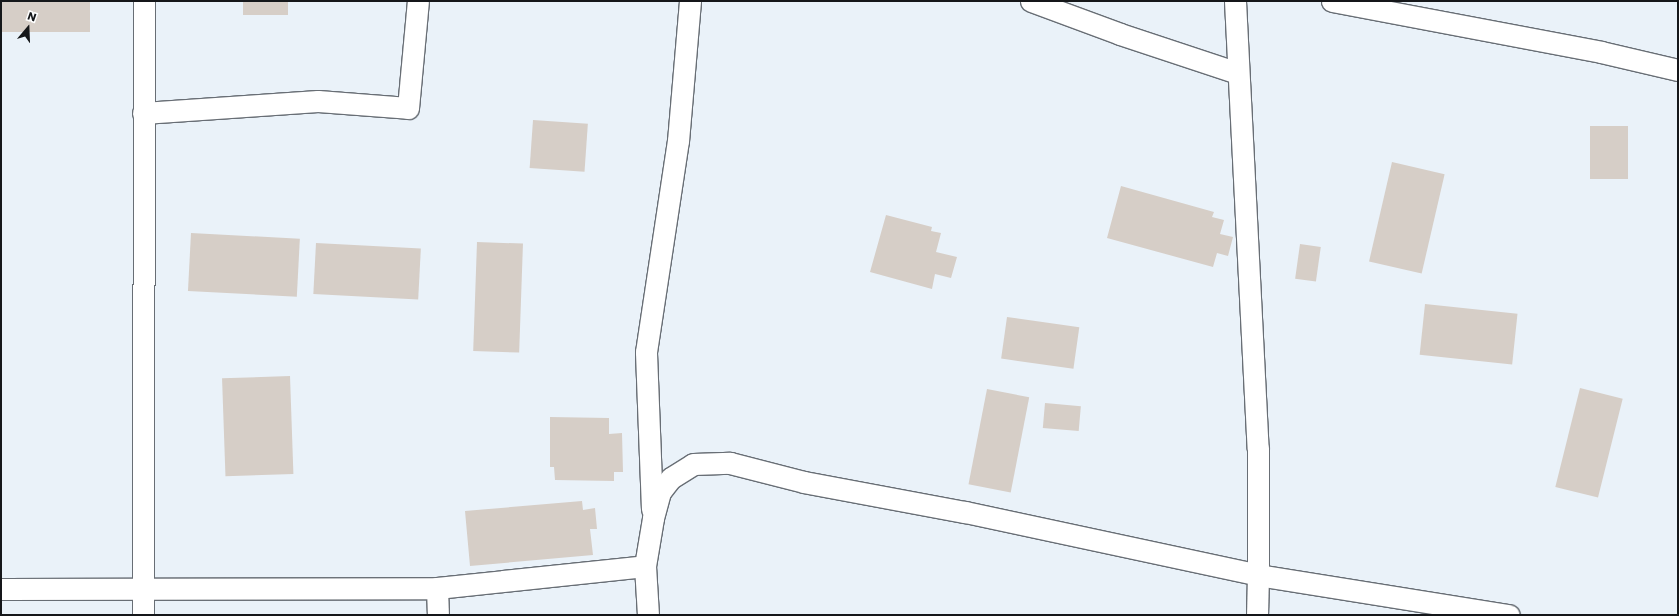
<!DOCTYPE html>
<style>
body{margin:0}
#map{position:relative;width:1679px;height:616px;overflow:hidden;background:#eaf2f9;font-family:Poppins,sans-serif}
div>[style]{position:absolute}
.building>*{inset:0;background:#d6cec7;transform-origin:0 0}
.roads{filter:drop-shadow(1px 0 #686e75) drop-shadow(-1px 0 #686e75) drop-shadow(0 1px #686e75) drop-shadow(0 -1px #686e75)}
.minor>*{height:21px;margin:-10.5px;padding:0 10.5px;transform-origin:10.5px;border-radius:10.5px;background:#fff}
span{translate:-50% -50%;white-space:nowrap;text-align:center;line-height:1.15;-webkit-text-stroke:4px #fff;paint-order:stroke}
.frame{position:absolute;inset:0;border:2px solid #15171a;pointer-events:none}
.north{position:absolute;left:8px;top:8px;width:40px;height:40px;-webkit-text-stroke:3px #fff;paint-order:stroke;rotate:19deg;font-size:11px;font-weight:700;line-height:16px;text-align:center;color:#15171a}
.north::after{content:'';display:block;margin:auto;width:14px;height:18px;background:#15171a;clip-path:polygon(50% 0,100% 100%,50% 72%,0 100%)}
</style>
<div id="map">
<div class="building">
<i style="left:1px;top:1px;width:89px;height:31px"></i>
<i style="left:243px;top:1px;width:45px;height:14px"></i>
<i style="left:533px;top:120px;width:55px;height:48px;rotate:4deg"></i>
<i style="left:1590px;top:126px;width:38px;height:53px"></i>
<i style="left:1392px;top:162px;width:54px;height:102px;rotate:13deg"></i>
<i style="clip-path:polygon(1121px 186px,1214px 212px,1212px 217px,1224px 220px,1220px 234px,1233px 237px,1228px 256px,1217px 253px,1213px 267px,1107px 238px)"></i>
<i style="clip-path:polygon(886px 215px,932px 227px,931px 231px,941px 233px,936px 252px,957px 257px,951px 278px,935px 274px,932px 289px,870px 272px)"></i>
<i style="left:191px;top:233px;width:109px;height:58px;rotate:3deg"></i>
<i style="left:477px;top:242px;width:46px;height:109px;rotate:2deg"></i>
<i style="left:316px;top:243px;width:105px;height:51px;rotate:3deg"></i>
<i style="left:1300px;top:244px;width:21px;height:35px;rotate:8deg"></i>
<i style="left:1425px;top:304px;width:93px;height:51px;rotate:6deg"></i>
<i style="left:1007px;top:317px;width:73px;height:42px;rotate:8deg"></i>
<i style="left:290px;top:376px;width:98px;height:68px;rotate:88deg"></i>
<i style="left:1580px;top:388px;width:44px;height:102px;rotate:14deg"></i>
<i style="left:987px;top:389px;width:43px;height:97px;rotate:11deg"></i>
<i style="left:1045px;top:403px;width:36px;height:25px;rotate:5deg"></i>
<i style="clip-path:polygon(550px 417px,609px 418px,609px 434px,622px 433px,623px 472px,614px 472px,614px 481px,555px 480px,554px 467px,550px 467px)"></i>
<i style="clip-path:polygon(582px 501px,583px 510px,595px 508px,597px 529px,590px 529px,593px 555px,470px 566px,465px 511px)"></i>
</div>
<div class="roads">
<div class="minor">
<i style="left:1031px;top:1px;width:95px;rotate:20.3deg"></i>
<i style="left:1120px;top:34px;width:124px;rotate:18.3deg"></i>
<i style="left:1235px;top:1px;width:448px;rotate:87.1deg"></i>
<i style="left:1258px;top:448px;width:127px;rotate:90deg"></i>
<i style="left:1258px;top:575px;width:254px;rotate:9.1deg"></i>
<i style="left:1332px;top:1px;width:274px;rotate:10.7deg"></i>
<i style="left:1601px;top:52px;width:79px;rotate:13.2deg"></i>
<i style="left:143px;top:113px;width:175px;rotate:-3.9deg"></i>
<i style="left:318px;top:101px;width:90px;rotate:4.4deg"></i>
<i style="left:408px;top:108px;width:107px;rotate:-84.7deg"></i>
<i style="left:652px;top:509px;width:157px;rotate:-92.2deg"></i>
<i style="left:646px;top:352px;width:213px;rotate:-81.4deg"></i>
<i style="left:678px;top:141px;width:141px;rotate:-85.1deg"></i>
<i style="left:645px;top:566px;width:49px;rotate:86.5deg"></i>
<i style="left:437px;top:588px;width:27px;rotate:88deg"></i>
<i style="left:1px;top:589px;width:436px;rotate:-0.1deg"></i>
<i style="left:437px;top:588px;width:209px;rotate:-6deg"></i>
<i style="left:645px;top:566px;width:49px;rotate:-80.5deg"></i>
<i style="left:653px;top:518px;width:27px;rotate:-75deg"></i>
<i style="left:660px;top:492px;width:18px;rotate:-52deg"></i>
<i style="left:671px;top:478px;width:26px;rotate:-32deg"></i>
<i style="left:693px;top:464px;width:37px;rotate:-2deg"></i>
<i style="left:730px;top:463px;width:76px;rotate:14.4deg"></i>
<i style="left:804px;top:482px;width:164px;rotate:10.6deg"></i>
<i style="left:965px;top:512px;width:300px;rotate:12.1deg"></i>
<i style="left:1258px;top:575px;width:40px;rotate:91.4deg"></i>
<i style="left:143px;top:615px;width:614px;rotate:-89.91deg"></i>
</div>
</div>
<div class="frame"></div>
<div class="north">N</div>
</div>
